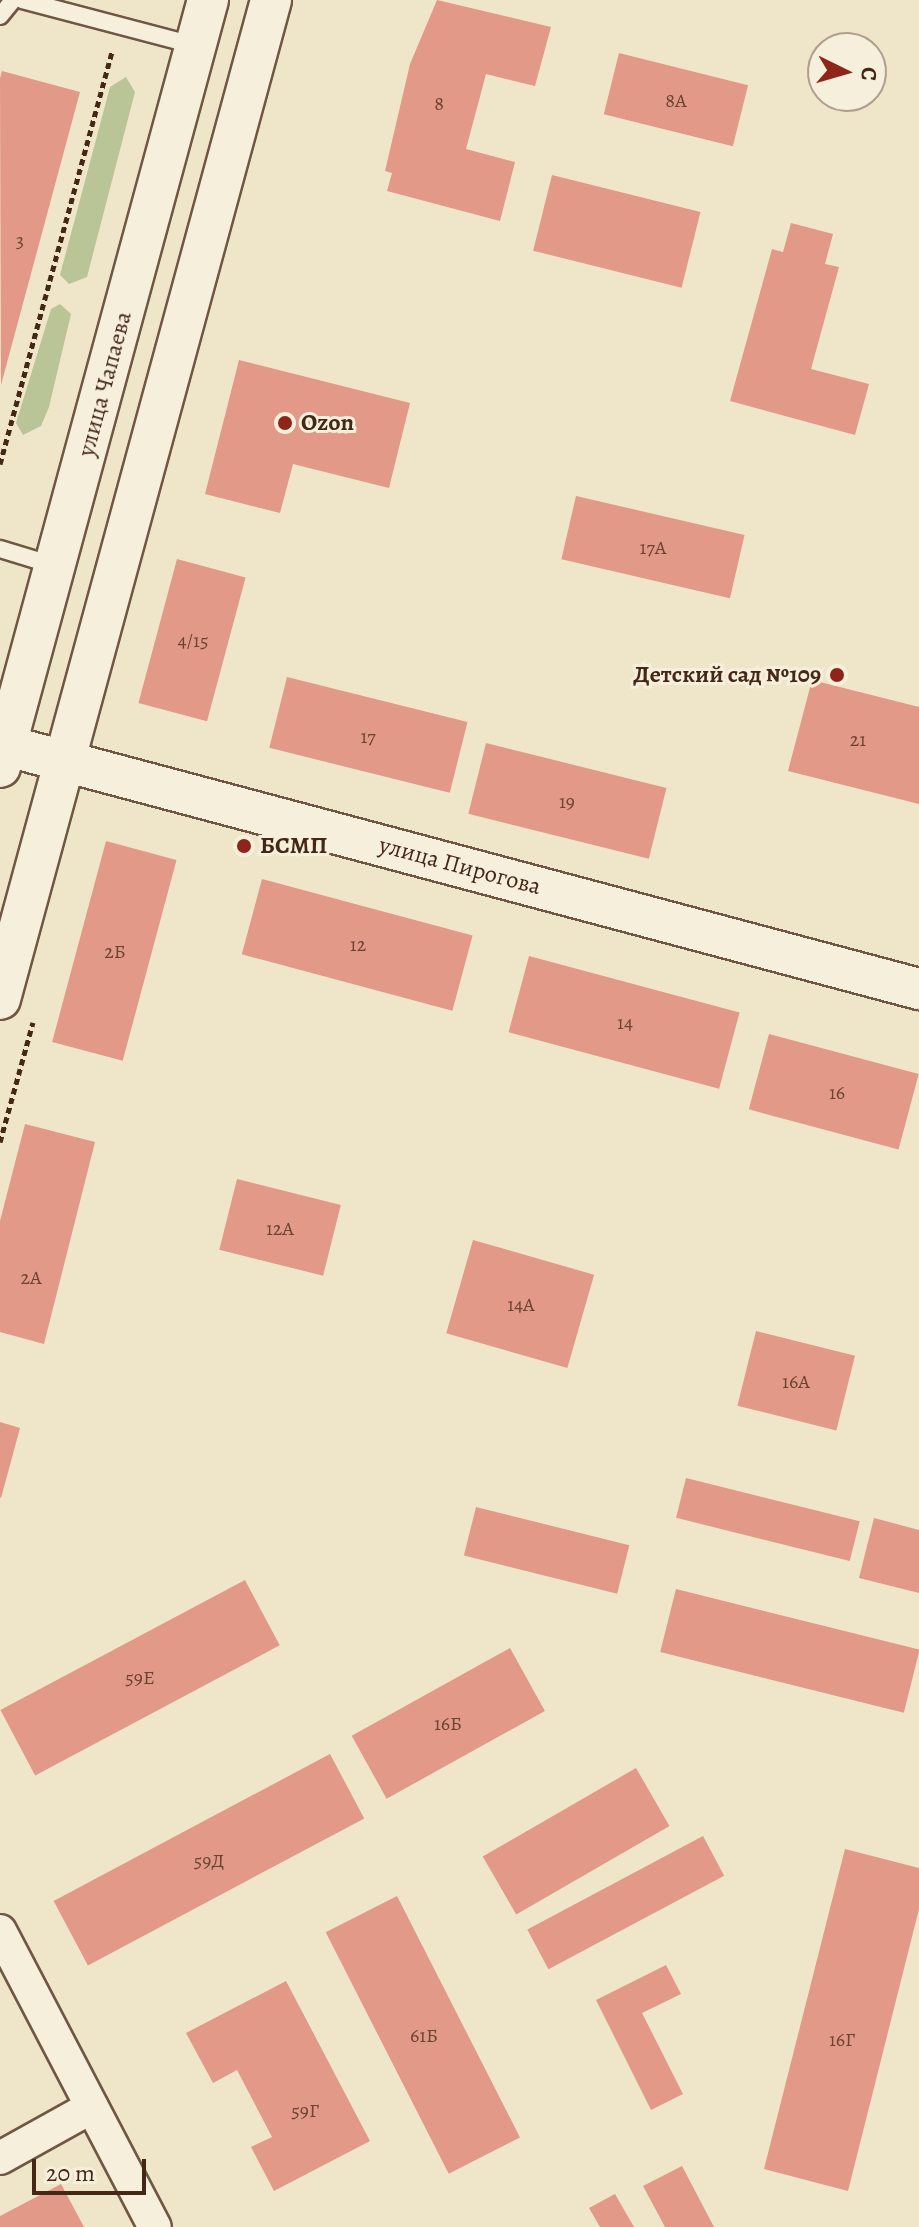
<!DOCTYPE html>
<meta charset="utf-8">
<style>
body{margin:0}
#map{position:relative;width:919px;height:2227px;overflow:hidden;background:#efe6c9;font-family:Alegreya,serif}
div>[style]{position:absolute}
.green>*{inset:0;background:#b9c596}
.building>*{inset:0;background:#e29987;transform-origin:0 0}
.path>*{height:5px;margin-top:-2.5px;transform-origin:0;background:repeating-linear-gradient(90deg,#452716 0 6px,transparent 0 10px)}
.roads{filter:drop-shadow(2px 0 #705743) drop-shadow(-2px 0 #705743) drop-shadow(0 2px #705743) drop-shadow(0 -2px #705743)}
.service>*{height:16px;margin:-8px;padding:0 8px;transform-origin:8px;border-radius:8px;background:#f5efdc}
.minor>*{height:32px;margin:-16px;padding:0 16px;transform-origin:16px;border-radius:16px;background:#f5efdc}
.tertiary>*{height:40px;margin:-20px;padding:0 20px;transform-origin:20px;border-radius:20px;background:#f5efdc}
.dots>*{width:22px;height:22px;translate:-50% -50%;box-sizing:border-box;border:4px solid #f5efdc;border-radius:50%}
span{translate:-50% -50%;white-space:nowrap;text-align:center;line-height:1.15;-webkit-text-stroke:6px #f5efdc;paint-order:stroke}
.number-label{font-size:20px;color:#6c4432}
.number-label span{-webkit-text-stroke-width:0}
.street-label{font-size:24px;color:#452716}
.poi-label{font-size:24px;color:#452716;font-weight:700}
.left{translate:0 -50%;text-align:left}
.right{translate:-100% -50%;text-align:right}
.north{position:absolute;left:807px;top:32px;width:80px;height:80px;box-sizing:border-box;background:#f5efdc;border:2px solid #af9f8d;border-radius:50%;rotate:95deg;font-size:22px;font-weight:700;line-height:32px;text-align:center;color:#452716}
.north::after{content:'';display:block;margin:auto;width:28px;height:36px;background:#8f2418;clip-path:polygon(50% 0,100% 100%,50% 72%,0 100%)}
.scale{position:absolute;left:32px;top:2159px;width:114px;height:36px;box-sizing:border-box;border:4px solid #452716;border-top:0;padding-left:10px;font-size:24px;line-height:28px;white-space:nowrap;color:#452716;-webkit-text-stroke:6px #f5efdc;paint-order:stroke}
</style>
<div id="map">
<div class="green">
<i style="clip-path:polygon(126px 77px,135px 92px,87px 277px,69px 284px,60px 275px,110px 87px)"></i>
<i style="clip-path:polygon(60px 304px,71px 314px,49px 407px,41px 426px,23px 435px,16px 423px,51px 309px)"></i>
</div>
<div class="building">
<i style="clip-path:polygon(437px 0,551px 27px,535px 86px,486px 74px,466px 149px,515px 162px,500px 221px,387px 191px,392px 173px,385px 171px,410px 64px)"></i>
<i style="left:619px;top:53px;width:133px;height:63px;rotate:14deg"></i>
<i style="clip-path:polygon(2px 71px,80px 92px,1px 385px,0 78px)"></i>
<i style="left:552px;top:175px;width:153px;height:78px;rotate:14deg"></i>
<i style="clip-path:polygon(791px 223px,833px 234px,825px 264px,839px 267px,811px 369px,869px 384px,855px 435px,730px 401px,772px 249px,783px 252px)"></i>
<i style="clip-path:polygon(239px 360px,410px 403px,389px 488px,293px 464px,280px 513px,205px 494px)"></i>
<i style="left:576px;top:496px;width:173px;height:65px;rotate:13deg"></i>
<i style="left:177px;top:559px;width:71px;height:149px;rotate:15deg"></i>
<i style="left:287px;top:677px;width:186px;height:73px;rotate:14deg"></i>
<i style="clip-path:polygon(812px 680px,919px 707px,919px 804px,788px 771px)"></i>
<i style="left:486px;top:743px;width:186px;height:73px;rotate:14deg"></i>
<i style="left:106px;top:841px;width:73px;height:208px;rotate:15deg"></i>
<i style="left:262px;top:879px;width:218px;height:78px;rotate:15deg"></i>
<i style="left:529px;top:956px;width:218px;height:79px;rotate:15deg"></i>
<i style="left:769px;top:1034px;width:155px;height:78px;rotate:15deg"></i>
<i style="clip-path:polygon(25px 1124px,95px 1142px,44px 1344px,0 1332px,0 1221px)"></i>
<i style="left:237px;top:1179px;width:107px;height:73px;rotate:14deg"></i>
<i style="left:473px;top:1240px;width:126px;height:97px;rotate:16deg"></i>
<i style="left:756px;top:1331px;width:102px;height:77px;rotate:14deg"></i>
<i style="clip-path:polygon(0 1422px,20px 1428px,1px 1498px,0 1497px)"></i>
<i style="left:686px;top:1478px;width:179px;height:41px;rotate:14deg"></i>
<i style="left:476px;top:1507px;width:158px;height:50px;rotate:14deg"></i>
<i style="clip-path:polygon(874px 1518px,919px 1530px,919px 1593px,859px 1578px)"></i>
<i style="left:245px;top:1580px;width:74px;height:277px;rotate:62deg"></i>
<i style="left:676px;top:1589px;width:251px;height:65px;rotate:14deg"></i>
<i style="left:510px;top:1648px;width:72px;height:181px;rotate:61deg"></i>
<i style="left:330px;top:1754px;width:73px;height:313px;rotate:62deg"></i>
<i style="left:636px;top:1768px;width:67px;height:177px;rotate:60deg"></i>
<i style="left:703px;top:1836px;width:45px;height:199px;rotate:62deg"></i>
<i style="clip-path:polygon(845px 1849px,919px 1868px,919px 1909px,848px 2191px,764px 2169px)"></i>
<i style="left:397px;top:1896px;width:271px;height:80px;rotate:63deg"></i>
<i style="clip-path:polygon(666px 1965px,681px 1994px,642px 2013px,683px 2094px,651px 2110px,596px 2000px)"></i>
<i style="clip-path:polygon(286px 1981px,370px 2141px,274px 2191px,251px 2147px,272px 2137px,237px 2070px,213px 2083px,186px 2033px)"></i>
<i style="clip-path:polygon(682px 2166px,714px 2227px,665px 2227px,643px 2186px)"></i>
<i style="clip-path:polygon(61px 2184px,84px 2227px,0 2227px,0 2216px)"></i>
<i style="clip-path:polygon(615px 2194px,634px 2227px,600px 2227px,589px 2208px)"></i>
</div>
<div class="path">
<i style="left:0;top:464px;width:427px;rotate:-74.8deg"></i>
<i style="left:0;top:1142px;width:124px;rotate:-74.6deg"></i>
</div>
<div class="roads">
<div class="service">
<i style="left:22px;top:0;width:178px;rotate:14.7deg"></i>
<i style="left:0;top:16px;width:21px;rotate:-51deg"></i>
<i style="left:0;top:549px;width:59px;rotate:16.9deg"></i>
</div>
<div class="minor">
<i style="left:0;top:1931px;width:334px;rotate:62.4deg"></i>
<i style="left:0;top:2158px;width:105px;rotate:-29deg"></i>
</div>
<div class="tertiary">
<i style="left:0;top:744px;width:951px;rotate:14.93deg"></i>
<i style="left:0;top:767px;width:795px;rotate:-74.83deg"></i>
<i style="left:0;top:999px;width:1035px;rotate:-74.82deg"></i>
</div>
</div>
<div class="dots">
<i style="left:285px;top:423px;background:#8f2418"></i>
<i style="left:837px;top:675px;background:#8f2418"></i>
<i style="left:244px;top:846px;background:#8f2418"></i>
</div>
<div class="number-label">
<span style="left:676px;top:100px">8А</span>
<span style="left:439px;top:103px">8</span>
<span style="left:20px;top:240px">3</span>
<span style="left:653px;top:547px">17А</span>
<span style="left:193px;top:640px">4/15</span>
<span style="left:368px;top:736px">17</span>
<span style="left:858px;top:739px">21</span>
<span style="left:567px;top:801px">19</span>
<span style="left:358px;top:944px">12</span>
<span style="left:115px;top:951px">2Б</span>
<span style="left:625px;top:1022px">14</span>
<span style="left:837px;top:1092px">16</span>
<span style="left:280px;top:1228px">12А</span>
<span style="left:31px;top:1277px">2А</span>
<span style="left:521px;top:1304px">14А</span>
<span style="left:796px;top:1381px">16А</span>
<span style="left:140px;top:1677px">59Е</span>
<span style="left:448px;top:1723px">16Б</span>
<span style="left:209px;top:1860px">59Д</span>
<span style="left:424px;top:2035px">61Б</span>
<span style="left:842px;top:2039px">16Г</span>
<span style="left:305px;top:2110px">59Г</span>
</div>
<div class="street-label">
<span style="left:105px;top:384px;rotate:-75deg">улица Чапаева</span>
<span style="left:460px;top:866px;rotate:15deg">улица Пирогова</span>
</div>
<div class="poi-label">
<span class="left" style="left:301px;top:423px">Ozon</span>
<span class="right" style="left:821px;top:675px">Детский сад №109</span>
<span class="left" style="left:260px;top:846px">БСМП</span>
</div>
<div class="north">С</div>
<div class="scale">20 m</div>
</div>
